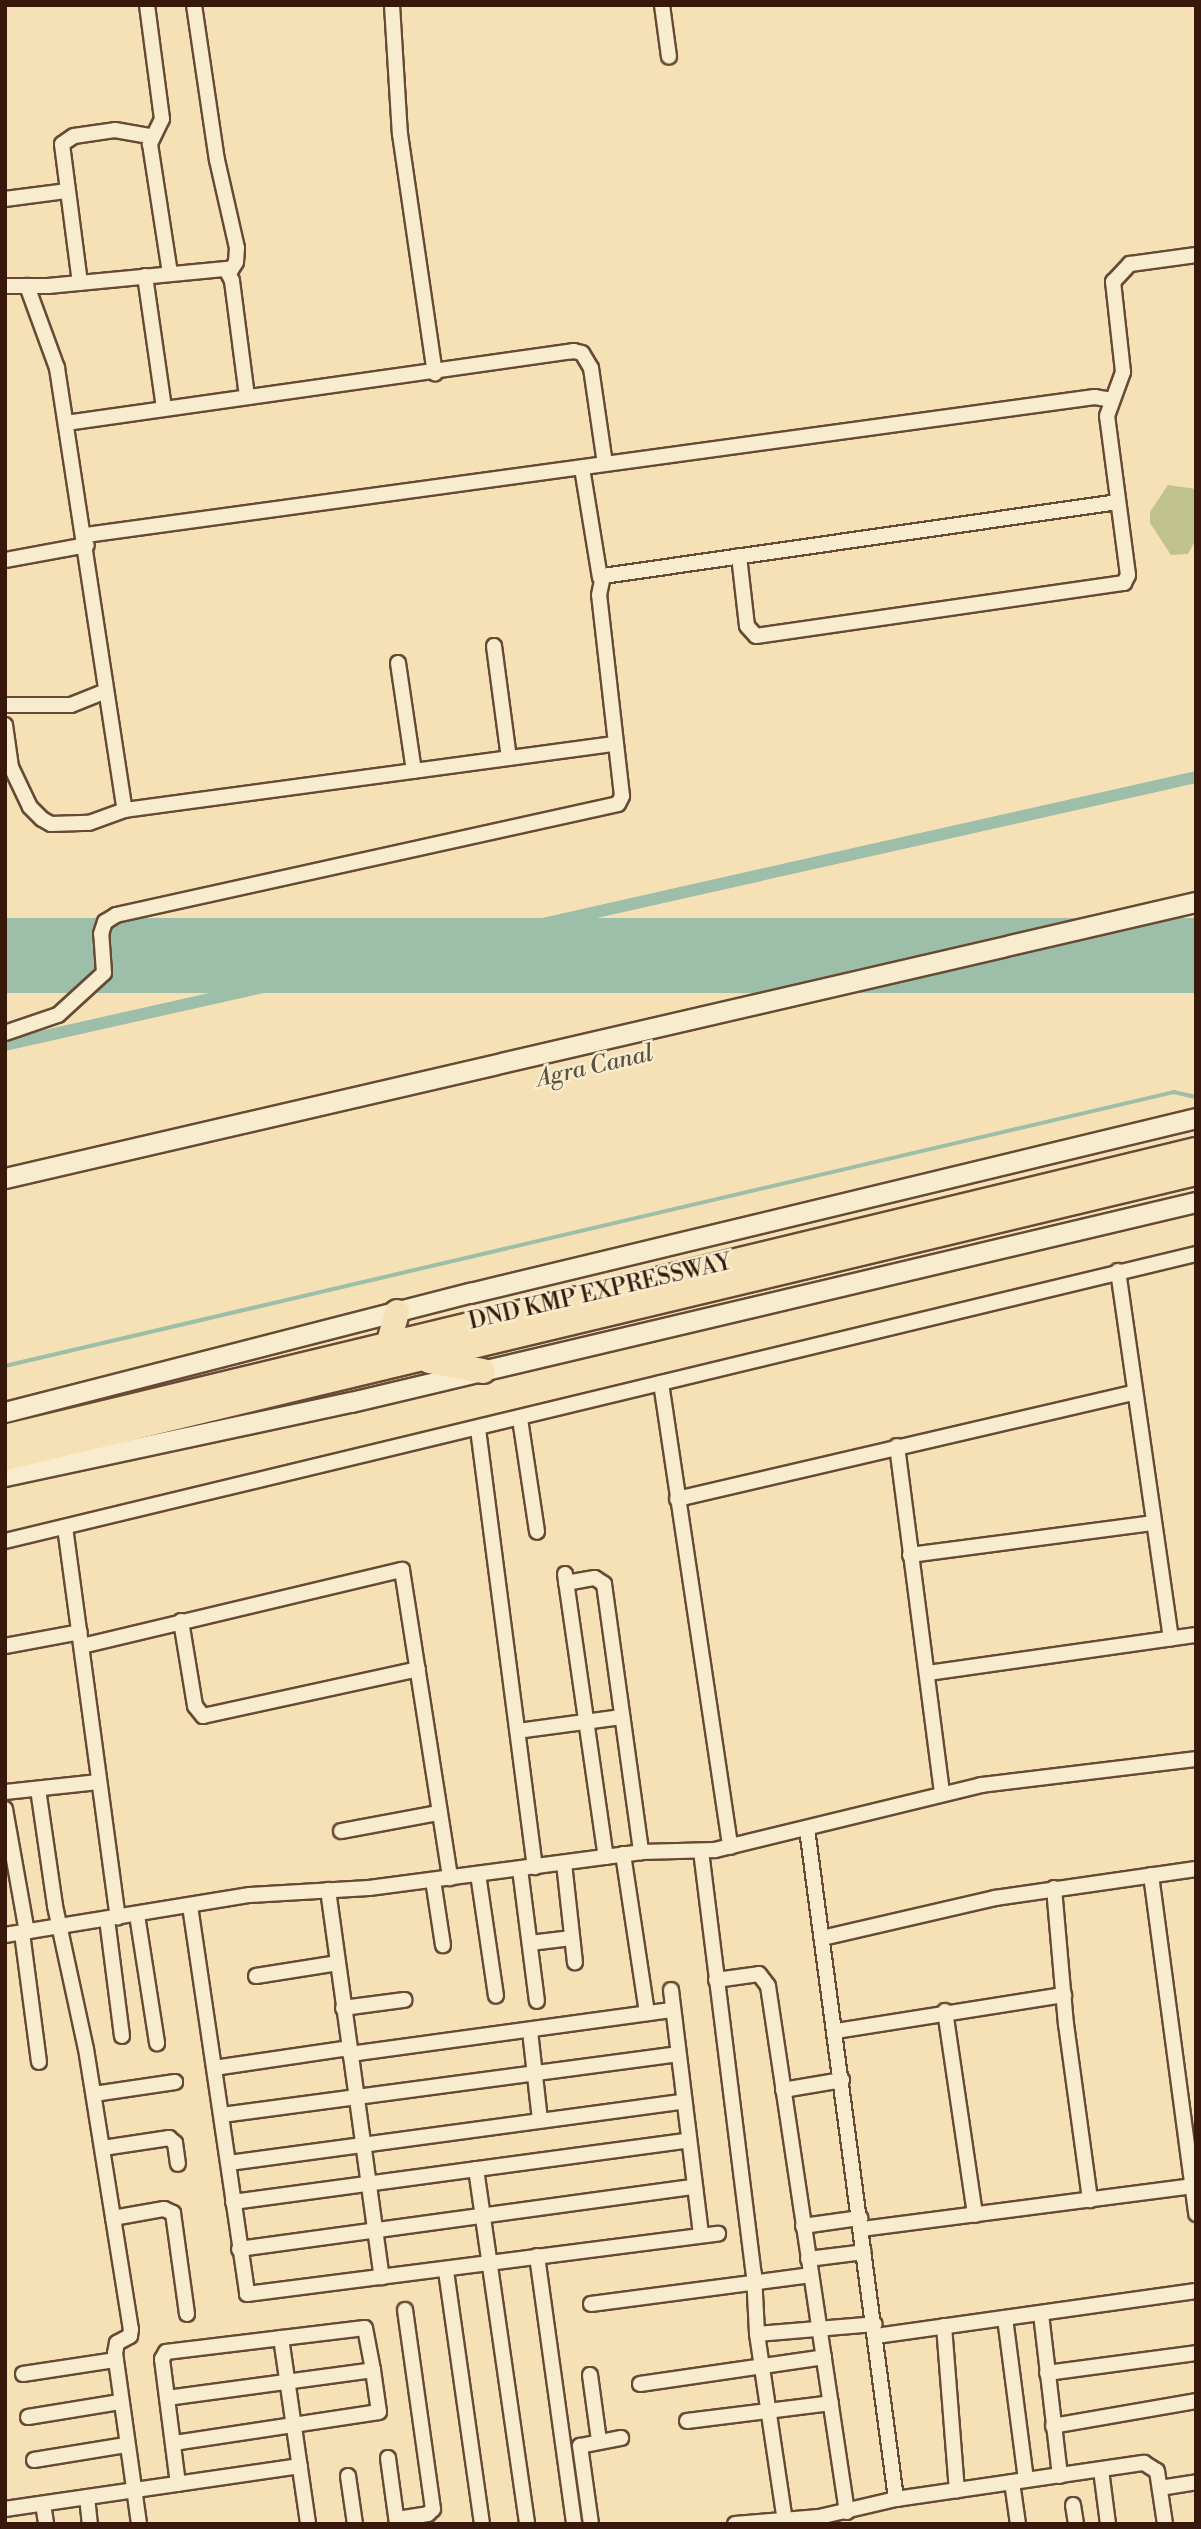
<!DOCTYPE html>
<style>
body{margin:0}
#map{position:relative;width:1201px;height:2529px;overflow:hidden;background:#f5e1b5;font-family:"Libre Bodoni",serif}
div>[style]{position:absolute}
.green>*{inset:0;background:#bfc28b}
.water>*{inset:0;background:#9dbea8;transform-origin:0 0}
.stream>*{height:3.5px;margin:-1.75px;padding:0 1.75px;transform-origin:1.75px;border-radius:1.75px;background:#9dbea8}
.canal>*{height:12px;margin:-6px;padding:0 6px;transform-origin:6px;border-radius:6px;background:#9dbea8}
.roads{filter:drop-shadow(2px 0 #674a35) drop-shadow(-2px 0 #674a35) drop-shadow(0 2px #674a35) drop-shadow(0 -2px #674a35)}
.street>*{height:14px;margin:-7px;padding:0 7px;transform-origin:7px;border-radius:7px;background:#f8eccf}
.secondary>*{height:19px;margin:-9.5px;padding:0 9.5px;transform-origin:9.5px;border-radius:9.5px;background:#f8eccf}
.highway>*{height:24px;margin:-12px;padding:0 12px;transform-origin:12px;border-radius:12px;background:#f5e1b5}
span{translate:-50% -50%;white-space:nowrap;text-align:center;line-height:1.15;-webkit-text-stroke:5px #f8eccf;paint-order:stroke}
.street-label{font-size:23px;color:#38180a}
.water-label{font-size:24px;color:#5b5241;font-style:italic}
.frame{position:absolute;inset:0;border:7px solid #38180a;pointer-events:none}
</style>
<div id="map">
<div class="green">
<i style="clip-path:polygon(1168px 485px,1196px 489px,1196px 539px,1188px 554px,1171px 555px,1150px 523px,1150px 512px)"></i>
</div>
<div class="water">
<i style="left:1196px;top:918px;width:75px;height:1222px;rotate:90deg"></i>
</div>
<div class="stream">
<i style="left:5px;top:1366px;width:1201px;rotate:-13.19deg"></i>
<i style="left:1174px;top:1092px;width:23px;rotate:13deg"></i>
</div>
<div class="canal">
<i style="left:5px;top:1045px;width:1221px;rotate:-12.68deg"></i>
</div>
<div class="roads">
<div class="street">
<i style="left:147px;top:5px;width:115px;rotate:82.5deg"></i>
<i style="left:162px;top:119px;width:28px;rotate:116deg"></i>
<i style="left:150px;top:144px;width:131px;rotate:81.2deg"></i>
<i style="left:194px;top:5px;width:157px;rotate:81.6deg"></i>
<i style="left:217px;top:160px;width:90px;rotate:77.2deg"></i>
<i style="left:237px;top:248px;width:14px;rotate:94deg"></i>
<i style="left:236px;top:262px;width:13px;rotate:122deg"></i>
<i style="left:392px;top:5px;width:129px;rotate:86.5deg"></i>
<i style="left:400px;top:134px;width:242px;rotate:81.7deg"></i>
<i style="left:662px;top:5px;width:52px;rotate:82.3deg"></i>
<i style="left:5px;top:199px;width:63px;rotate:-7.4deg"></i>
<i style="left:145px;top:276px;width:133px;rotate:81.8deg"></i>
<i style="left:80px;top:283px;width:140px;rotate:-97.4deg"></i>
<i style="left:62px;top:144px;width:14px;rotate:-34deg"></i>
<i style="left:74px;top:136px;width:41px;rotate:-8.3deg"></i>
<i style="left:115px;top:130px;width:36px;rotate:10deg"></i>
<i style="left:5px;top:286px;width:43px"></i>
<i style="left:48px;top:286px;width:179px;rotate:-5.5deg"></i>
<i style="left:226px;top:269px;width:13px;rotate:63deg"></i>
<i style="left:232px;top:281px;width:117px;rotate:82.6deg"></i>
<i style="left:27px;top:286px;width:87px;rotate:69.9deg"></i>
<i style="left:57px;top:368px;width:447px;rotate:81.3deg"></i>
<i style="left:125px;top:810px;width:494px;rotate:-7.7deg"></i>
<i style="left:66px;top:423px;width:513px;rotate:-8.07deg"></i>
<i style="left:574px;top:351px;width:8px;rotate:14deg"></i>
<i style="left:582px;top:353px;width:17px;rotate:59deg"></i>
<i style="left:591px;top:368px;width:97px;rotate:81.7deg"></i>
<i style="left:582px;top:468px;width:111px;rotate:80.7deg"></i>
<i style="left:86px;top:535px;width:1018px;rotate:-7.79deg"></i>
<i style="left:1095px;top:397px;width:17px;rotate:10deg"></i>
<i style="left:739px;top:556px;width:70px;rotate:83.5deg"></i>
<i style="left:747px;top:626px;width:13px;rotate:48deg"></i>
<i style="left:756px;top:636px;width:372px;rotate:-8.2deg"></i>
<i style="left:1124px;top:583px;width:9px;rotate:-63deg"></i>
<i style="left:1128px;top:575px;width:160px;rotate:-97.5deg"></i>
<i style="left:1107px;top:416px;width:47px;rotate:-70deg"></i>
<i style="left:1123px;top:372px;width:91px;rotate:-96.3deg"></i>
<i style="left:1113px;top:282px;width:25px;rotate:-47deg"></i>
<i style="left:1130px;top:264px;width:67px;rotate:-7.8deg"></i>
<i style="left:5px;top:560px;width:83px;rotate:-10.4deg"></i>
<i style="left:494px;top:646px;width:113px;rotate:82.4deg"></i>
<i style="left:398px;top:663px;width:109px;rotate:81.6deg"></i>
<i style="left:5px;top:705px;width:66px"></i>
<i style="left:71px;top:705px;width:37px;rotate:-22deg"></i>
<i style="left:5px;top:725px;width:42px;rotate:81.9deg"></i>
<i style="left:11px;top:767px;width:44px;rotate:64.6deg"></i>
<i style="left:30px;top:807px;width:17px;rotate:45deg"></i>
<i style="left:42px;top:819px;width:10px;rotate:29deg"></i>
<i style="left:51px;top:824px;width:38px;rotate:-2deg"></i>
<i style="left:89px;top:823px;width:38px;rotate:-20deg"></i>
<i style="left:5px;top:1033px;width:56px;rotate:-18.8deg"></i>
<i style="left:58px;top:1015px;width:62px;rotate:-42.4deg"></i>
<i style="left:104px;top:973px;width:39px;rotate:-94deg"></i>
<i style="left:101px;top:934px;width:13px;rotate:-72deg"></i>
<i style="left:105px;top:922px;width:13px;rotate:-32deg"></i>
<i style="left:116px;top:915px;width:514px;rotate:-12.47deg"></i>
<i style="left:618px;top:804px;width:9px;rotate:-63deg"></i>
<i style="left:622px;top:796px;width:202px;rotate:-96.5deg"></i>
<i style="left:599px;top:595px;width:19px;rotate:-78deg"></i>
<i style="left:603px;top:576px;width:520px;rotate:-8.18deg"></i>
<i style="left:1118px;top:1271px;width:371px;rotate:81.8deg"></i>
<i style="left:661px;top:1383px;width:469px;rotate:81.5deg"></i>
<i style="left:520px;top:1419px;width:114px;rotate:81.4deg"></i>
<i style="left:478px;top:1429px;width:442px;rotate:82.6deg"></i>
<i style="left:897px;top:1446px;width:351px;rotate:82.6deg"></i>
<i style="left:677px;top:1499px;width:470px;rotate:-13.1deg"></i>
<i style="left:65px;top:1527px;width:394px;rotate:82.3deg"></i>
<i style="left:5px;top:1541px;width:1225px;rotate:-13.55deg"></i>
<i style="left:910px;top:1555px;width:244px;rotate:-7.5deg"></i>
<i style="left:565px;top:1574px;width:286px;rotate:81.8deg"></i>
<i style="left:566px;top:1583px;width:29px;rotate:-10deg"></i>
<i style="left:595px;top:1578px;width:11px;rotate:34deg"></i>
<i style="left:604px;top:1584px;width:271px;rotate:82.1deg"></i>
<i style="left:181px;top:1621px;width:86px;rotate:80.6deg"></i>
<i style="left:195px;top:1706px;width:13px;rotate:51deg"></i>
<i style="left:203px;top:1716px;width:220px;rotate:-12.3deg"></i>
<i style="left:5px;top:1646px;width:76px;rotate:-10.6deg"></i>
<i style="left:82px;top:1646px;width:329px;rotate:-13.4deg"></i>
<i style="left:402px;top:1570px;width:312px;rotate:81.1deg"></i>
<i style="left:928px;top:1673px;width:271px;rotate:-8.1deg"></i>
<i style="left:518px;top:1731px;width:105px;rotate:-7.7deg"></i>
<i style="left:38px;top:1789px;width:118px;rotate:81.7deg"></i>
<i style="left:55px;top:1906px;width:146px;rotate:77.8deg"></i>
<i style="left:86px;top:2049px;width:284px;rotate:80.9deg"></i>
<i style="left:131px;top:2329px;width:7px;rotate:98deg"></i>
<i style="left:130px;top:2336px;width:15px;rotate:152deg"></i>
<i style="left:117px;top:2343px;width:10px;rotate:101deg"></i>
<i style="left:115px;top:2353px;width:173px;rotate:82deg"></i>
<i style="left:5px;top:1792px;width:94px;rotate:-6.1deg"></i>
<i style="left:5px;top:1809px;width:125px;rotate:79.9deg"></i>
<i style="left:807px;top:1829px;width:676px;rotate:82.43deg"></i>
<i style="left:341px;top:1831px;width:99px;rotate:-10.5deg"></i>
<i style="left:701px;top:1851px;width:426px;rotate:82.9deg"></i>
<i style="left:754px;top:2274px;width:60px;rotate:87.1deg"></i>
<i style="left:757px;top:2334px;width:189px;rotate:81.5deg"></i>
<i style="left:623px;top:1854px;width:161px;rotate:81.4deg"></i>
<i style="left:564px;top:1863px;width:100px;rotate:83.7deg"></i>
<i style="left:520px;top:1869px;width:133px;rotate:82.7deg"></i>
<i style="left:478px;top:1874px;width:123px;rotate:81.6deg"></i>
<i style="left:1151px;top:1875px;width:342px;rotate:82.4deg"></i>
<i style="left:433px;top:1880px;width:66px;rotate:81.3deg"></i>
<i style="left:1054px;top:1888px;width:137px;rotate:85deg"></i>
<i style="left:1066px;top:2024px;width:178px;rotate:82.2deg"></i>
<i style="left:328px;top:1890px;width:391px;rotate:82.1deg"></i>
<i style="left:190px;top:1906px;width:392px;rotate:81.6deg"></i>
<i style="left:247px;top:2294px;width:475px;rotate:-7.3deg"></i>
<i style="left:137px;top:1915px;width:130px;rotate:81.1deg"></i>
<i style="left:107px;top:1919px;width:118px;rotate:82.7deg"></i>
<i style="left:22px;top:1933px;width:130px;rotate:82.5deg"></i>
<i style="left:5px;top:1935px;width:248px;rotate:-9.3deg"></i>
<i style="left:250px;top:1895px;width:119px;rotate:-3.4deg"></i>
<i style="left:369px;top:1888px;width:274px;rotate:-7.5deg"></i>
<i style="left:641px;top:1852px;width:74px;rotate:-1.5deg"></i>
<i style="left:715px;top:1850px;width:274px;rotate:-13.7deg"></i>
<i style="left:981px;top:1785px;width:217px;rotate:-6.9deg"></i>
<i style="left:822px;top:1938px;width:178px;rotate:-13deg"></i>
<i style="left:995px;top:1898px;width:203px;rotate:-8.2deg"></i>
<i style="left:530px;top:1943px;width:42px;rotate:-6.8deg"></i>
<i style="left:256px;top:1976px;width:83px;rotate:-9deg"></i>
<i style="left:716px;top:1980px;width:43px;rotate:-7.9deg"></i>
<i style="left:759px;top:1974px;width:15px;rotate:53deg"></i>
<i style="left:768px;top:1986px;width:532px;rotate:81.46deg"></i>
<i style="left:671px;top:1990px;width:247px;rotate:83deg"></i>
<i style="left:343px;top:2008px;width:62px;rotate:-7.5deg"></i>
<i style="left:945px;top:2011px;width:206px;rotate:81.6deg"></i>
<i style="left:530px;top:2031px;width:90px;rotate:83.6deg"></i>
<i style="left:836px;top:2031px;width:231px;rotate:-9deg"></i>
<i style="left:350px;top:2054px;width:326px;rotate:-7.8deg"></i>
<i style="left:214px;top:2068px;width:136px;rotate:-8.4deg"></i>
<i style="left:783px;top:2090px;width:60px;rotate:-9.6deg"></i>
<i style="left:94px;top:2094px;width:82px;rotate:-8.4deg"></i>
<i style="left:222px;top:2115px;width:459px;rotate:-7.6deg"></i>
<i style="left:103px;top:2148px;width:67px;rotate:-8.6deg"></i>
<i style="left:169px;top:2138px;width:8px;rotate:40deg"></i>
<i style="left:175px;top:2143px;width:21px;rotate:82deg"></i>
<i style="left:229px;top:2163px;width:458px;rotate:-7.7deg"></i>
<i style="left:476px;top:2169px;width:359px;rotate:81.8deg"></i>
<i style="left:233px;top:2202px;width:460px;rotate:-7.7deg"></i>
<i style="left:113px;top:2218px;width:52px;rotate:-10deg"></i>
<i style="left:164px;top:2209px;width:10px;rotate:24deg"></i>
<i style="left:173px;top:2213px;width:102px;rotate:82.1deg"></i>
<i style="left:803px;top:2226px;width:58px;rotate:-8deg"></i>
<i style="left:862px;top:2229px;width:333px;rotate:-7.4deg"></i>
<i style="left:239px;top:2249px;width:459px;rotate:-7.8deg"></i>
<i style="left:537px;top:2256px;width:271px;rotate:82.1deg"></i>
<i style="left:808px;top:2259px;width:56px;rotate:-7.1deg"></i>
<i style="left:446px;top:2271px;width:256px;rotate:81.9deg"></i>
<i style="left:591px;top:2304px;width:222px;rotate:-7.5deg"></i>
<i style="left:1041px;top:2314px;width:163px;rotate:83.3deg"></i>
<i style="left:1005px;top:2318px;width:163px;rotate:82.6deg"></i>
<i style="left:944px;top:2326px;width:165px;rotate:85.5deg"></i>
<i style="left:757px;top:2334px;width:118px;rotate:-4.8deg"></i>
<i style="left:876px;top:2336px;width:323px;rotate:-8deg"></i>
<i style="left:281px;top:2338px;width:188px;rotate:81.7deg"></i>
<i style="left:1047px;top:2373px;width:150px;rotate:-7.6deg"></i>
<i style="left:23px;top:2374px;width:94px;rotate:-8.6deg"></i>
<i style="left:590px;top:2375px;width:67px;rotate:82.2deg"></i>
<i style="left:640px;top:2384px;width:186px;rotate:-8.3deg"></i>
<i style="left:167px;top:2398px;width:208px;rotate:-7.7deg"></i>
<i style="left:373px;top:2370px;width:42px;rotate:81.9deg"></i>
<i style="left:379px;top:2412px;width:208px;rotate:171.4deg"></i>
<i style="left:28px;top:2417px;width:93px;rotate:-9.3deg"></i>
<i style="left:687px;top:2421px;width:145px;rotate:-7.1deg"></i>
<i style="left:1053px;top:2426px;width:145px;rotate:-9.9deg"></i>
<i style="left:388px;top:2458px;width:67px;rotate:82.2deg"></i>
<i style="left:34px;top:2460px;width:93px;rotate:-9.3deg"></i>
<i style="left:1101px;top:2470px;width:54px;rotate:82.6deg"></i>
<i style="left:348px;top:2476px;width:49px;rotate:81.7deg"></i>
<i style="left:1012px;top:2482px;width:42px;rotate:81.9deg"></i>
<i style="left:178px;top:2484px;width:126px;rotate:-97.3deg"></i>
<i style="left:162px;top:2359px;width:8px;rotate:-60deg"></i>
<i style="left:166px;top:2352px;width:200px;rotate:-6.9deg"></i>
<i style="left:365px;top:2328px;width:43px;rotate:79.2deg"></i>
<i style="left:1160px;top:2488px;width:36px;rotate:-9deg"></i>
<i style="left:87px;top:2497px;width:27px;rotate:84deg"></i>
<i style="left:43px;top:2504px;width:20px;rotate:81deg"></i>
<i style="left:1073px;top:2505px;width:19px;rotate:81deg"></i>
<i style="left:5px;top:2509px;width:298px;rotate:-8.3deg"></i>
<i style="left:397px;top:2519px;width:31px;rotate:-9deg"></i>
<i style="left:428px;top:2514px;width:7px;rotate:-45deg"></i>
<i style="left:433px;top:2509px;width:201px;rotate:-98deg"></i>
<i style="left:591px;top:2524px;width:79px;rotate:-98deg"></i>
<i style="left:580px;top:2446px;width:42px;rotate:-11deg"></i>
<i style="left:735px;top:2524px;width:84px;rotate:-4.8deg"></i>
<i style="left:819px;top:2517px;width:79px;rotate:-13.2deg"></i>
<i style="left:896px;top:2499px;width:251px;rotate:-8.3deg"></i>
<i style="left:1144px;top:2463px;width:15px;rotate:32deg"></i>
<i style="left:1157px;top:2471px;width:54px;rotate:81.4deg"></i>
</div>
<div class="secondary">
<i style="left:5px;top:1178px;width:1223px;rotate:-13.05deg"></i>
<i style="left:5px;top:1412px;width:480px;rotate:-14.4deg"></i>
<i style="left:470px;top:1293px;width:747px;rotate:-13.55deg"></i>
<i style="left:5px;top:1476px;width:354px;rotate:-12.1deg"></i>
<i style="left:351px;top:1402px;width:868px;rotate:-13.32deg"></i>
</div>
<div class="highway">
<i style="left:389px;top:1342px;width:31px;rotate:-75deg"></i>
<i style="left:429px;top:1361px;width:55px;rotate:10.5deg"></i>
<i style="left:5px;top:1437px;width:1225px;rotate:-13.55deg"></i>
<i style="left:5px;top:1458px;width:1225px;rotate:-13.46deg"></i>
</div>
</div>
<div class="street-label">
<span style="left:600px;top:1292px;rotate:-13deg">DND KMP EXPRESSWAY</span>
</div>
<div class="water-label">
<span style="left:595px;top:1067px;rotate:-13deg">Agra Canal</span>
</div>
<div class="frame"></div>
</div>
